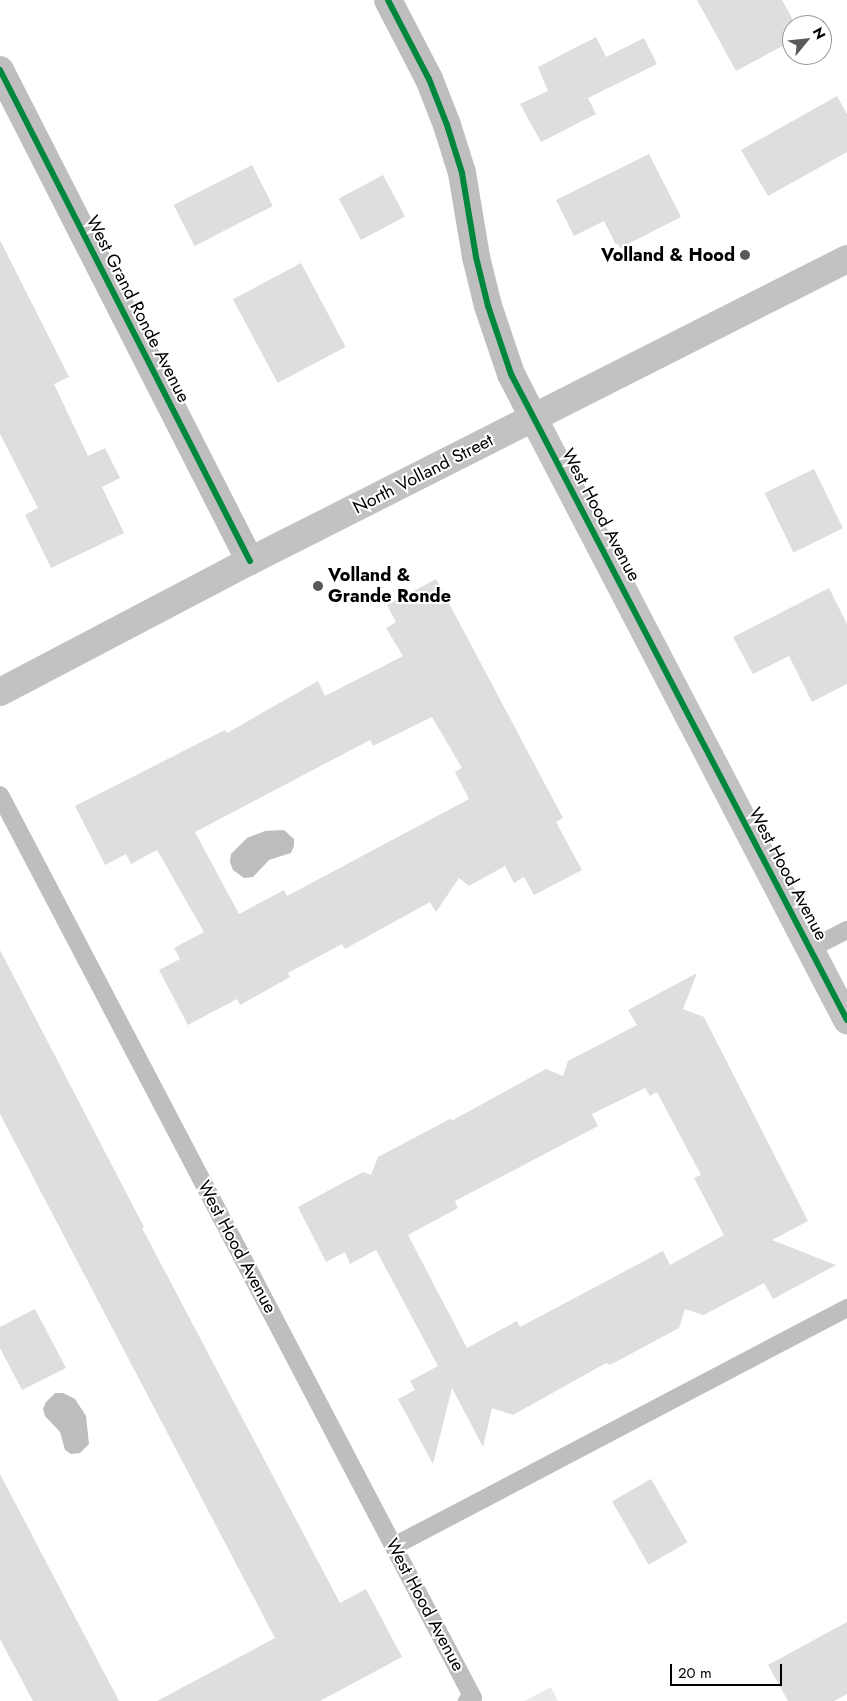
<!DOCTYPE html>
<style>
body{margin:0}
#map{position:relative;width:847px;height:1701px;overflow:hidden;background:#fff;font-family:Jost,sans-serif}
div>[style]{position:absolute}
.green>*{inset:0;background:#ebebeb}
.water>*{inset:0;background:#bdbdbd}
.building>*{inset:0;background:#dedede;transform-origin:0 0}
.lane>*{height:18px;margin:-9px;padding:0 9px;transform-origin:9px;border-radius:9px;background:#bebebe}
.street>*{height:28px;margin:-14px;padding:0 14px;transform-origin:14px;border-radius:14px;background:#bebebe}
.secondary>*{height:28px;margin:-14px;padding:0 14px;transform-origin:14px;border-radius:14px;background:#c2c2c2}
.cycleway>*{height:6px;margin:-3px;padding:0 3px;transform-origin:3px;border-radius:3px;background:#00873e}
.dots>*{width:14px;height:14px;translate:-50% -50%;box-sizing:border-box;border:2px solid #fff;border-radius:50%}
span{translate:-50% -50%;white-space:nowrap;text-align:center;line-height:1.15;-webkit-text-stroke:4px #fff;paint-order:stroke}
.poi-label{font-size:18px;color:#000;font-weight:700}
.right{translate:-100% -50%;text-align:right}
.left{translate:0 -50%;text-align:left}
.street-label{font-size:18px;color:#000}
.north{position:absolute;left:782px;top:15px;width:50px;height:50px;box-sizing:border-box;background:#fff;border:1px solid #999;border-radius:50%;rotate:62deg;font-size:14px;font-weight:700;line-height:20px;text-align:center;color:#000}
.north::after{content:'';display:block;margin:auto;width:18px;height:22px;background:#595959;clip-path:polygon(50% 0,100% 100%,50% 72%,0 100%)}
.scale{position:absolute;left:670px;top:1664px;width:112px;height:22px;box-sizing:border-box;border:2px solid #000;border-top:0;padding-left:6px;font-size:15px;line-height:18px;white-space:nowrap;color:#000;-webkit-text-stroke:4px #fff;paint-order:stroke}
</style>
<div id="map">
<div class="green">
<i style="clip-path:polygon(551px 1687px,558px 1701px,524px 1701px)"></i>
</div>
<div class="water">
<i style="clip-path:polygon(284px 830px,294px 839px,294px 846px,291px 853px,269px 860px,253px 877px,244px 878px,233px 870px,230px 862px,231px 854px,247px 838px,265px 831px)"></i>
<i style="clip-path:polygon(55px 1393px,63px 1393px,75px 1399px,86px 1416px,89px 1444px,80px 1453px,71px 1454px,65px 1450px,60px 1432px,45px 1416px,43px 1409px,46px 1402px)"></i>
</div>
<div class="building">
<i style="clip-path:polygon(697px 0,782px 0,792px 18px,792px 41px,736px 71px)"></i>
<i style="clip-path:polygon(596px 37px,606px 57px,644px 38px,657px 64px,588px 98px,596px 114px,541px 142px,520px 104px,548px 91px,538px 67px)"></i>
<i style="clip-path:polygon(837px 96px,847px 114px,847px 152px,768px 196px,741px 150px)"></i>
<i style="clip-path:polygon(649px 154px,681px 217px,620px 248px,618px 244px,616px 245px,604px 221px,574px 236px,556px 200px)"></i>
<i style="left:252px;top:165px;width:46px;height:88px;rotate:63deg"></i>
<i style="left:383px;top:175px;width:47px;height:50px;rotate:62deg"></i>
<i style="clip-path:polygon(0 240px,69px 377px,54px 384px,88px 456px,105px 448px,120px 478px,102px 487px,124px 533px,51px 568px,25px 515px,38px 508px,0 434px)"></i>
<i style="left:301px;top:263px;width:95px;height:77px;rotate:62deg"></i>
<i style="left:814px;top:469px;width:66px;height:55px;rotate:64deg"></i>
<i style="clip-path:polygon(evenodd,436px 579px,563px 818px,556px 822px,582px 870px,534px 895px,524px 877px,514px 883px,505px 866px,469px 886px,459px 878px,436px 912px,430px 902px,345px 949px,342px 944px,288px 973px,290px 977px,240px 1005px,237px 999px,188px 1025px,159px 970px,180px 959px,174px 948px,204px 932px,157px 850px,131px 864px,126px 854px,105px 865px,75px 806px,225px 730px,227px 733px,318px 681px,325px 696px,403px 656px,386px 628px,396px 622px,387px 605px,436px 579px,432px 717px,462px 768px,455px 772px,469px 799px,287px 896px,284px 890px,239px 914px,195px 832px,370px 740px,373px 746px,432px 717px)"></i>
<i style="clip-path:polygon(829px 588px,847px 624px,847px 684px,812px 702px,789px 656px,753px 674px,733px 637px)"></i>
<i style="clip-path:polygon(0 950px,144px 1227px,142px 1228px,340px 1603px,366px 1589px,402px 1657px,320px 1701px,157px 1701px,275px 1638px,0 1114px)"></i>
<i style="clip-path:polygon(evenodd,697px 973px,683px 1009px,704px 1017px,808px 1221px,772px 1240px,836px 1265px,773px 1299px,764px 1283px,704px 1315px,685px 1309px,679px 1328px,610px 1365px,606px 1363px,513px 1415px,492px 1408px,483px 1447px,452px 1388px,433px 1464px,398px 1399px,415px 1390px,410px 1381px,438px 1366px,376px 1250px,350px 1264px,345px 1252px,326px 1262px,298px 1207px,363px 1172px,371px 1175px,378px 1157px,450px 1119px,453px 1120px,546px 1069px,563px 1076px,568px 1061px,637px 1025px,628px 1010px,697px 973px,645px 1088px,650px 1096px,657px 1092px,701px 1175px,694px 1178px,724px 1235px,670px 1265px,663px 1251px,520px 1327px,517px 1321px,467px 1348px,408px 1235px,458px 1208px,455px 1201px,598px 1126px,592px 1114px,645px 1088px)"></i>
<i style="clip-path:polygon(35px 1309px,66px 1368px,22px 1390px,0 1348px,0 1327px)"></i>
<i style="clip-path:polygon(0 1474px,119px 1701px,33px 1701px,0 1639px)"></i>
<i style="left:651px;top:1479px;width:73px;height:45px;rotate:60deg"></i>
<i style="clip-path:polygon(847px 1622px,847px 1694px,834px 1701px,788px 1701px,768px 1665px)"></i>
</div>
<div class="lane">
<i style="left:0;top:795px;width:1019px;rotate:62.35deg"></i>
<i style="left:473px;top:1698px;width:7px;rotate:153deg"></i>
<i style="left:810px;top:949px;width:42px;rotate:-27.2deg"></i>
<i style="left:394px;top:1546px;width:512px;rotate:-27.72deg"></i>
</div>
<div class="street">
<i style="left:388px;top:0;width:89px;rotate:62.6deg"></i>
<i style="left:429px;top:79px;width:49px;rotate:68.6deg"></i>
<i style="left:447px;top:125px;width:50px;rotate:72.6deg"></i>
<i style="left:462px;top:173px;width:85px;rotate:80.5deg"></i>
<i style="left:476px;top:257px;width:50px;rotate:76.2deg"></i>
<i style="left:488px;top:306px;width:72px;rotate:71.3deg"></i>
<i style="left:511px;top:374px;width:51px;rotate:62.9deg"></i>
<i style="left:0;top:70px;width:551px;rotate:63.02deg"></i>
</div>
<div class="secondary">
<i style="left:534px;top:419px;width:678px;rotate:62.49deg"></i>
<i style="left:0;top:692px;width:282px;rotate:-27.7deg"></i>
<i style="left:250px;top:561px;width:669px;rotate:-26.83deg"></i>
</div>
<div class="cycleway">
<i style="left:388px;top:0;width:89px;rotate:62.6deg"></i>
<i style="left:429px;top:79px;width:49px;rotate:68.6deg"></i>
<i style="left:447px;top:125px;width:50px;rotate:72.6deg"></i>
<i style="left:462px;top:173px;width:85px;rotate:80.5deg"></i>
<i style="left:476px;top:257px;width:50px;rotate:76.2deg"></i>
<i style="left:488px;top:306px;width:72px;rotate:71.3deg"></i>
<i style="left:511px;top:374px;width:728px;rotate:62.52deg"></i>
<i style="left:0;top:70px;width:551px;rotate:63.02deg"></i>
</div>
<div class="dots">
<i style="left:745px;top:255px;background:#595959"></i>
<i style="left:318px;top:586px;background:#595959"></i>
</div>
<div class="poi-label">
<span class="right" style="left:735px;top:255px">Volland &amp; Hood</span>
<span class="left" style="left:328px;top:586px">Volland &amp;<br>Grande Ronde</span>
</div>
<div class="street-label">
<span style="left:138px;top:309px;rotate:63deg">West Grand Ronde Avenue</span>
<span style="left:423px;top:474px;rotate:-27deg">North Volland Street</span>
<span style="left:601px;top:515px;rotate:62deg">West Hood Avenue</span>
<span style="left:788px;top:874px;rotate:62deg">West Hood Avenue</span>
<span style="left:237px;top:1247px;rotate:62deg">West Hood Avenue</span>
<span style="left:425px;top:1605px;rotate:62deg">West Hood Avenue</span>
</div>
<div class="north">N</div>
<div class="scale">20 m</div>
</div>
